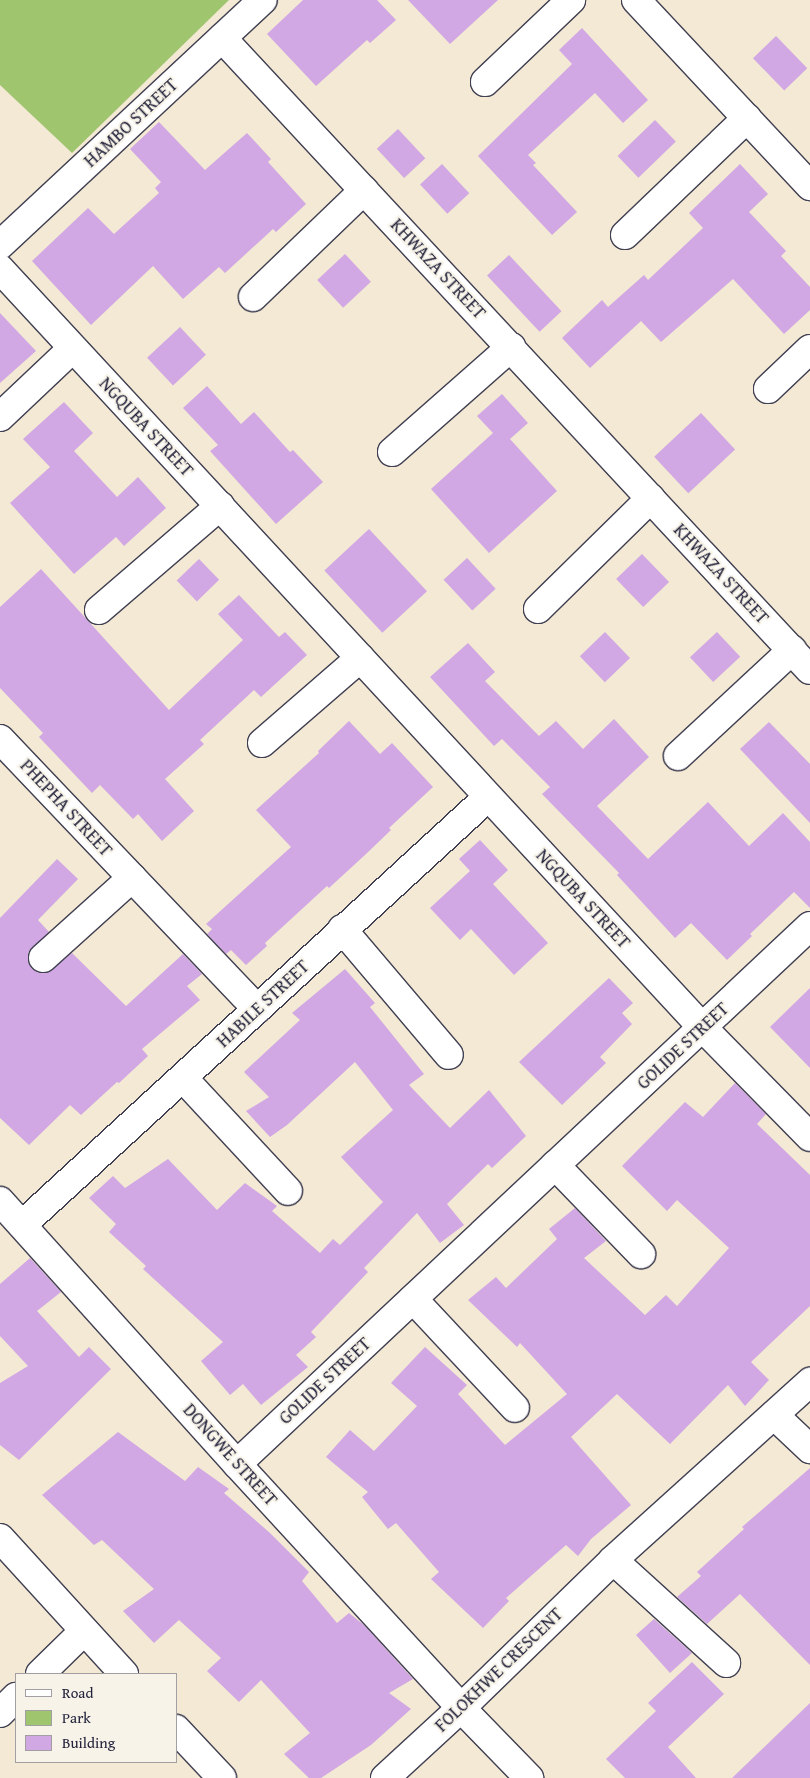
<!DOCTYPE html>
<style>
body{margin:0}
#map{position:relative;width:810px;height:1778px;overflow:hidden;background:#f3e9d4;font-family:"Gentium Book Plus",serif}
div>[style]{position:absolute}
.green>*{inset:0;background:#a0c56f}
.building>*{inset:0;background:#d1a8e3;transform-origin:0 0}
.roads{filter:drop-shadow(1px 0 #414052) drop-shadow(-1px 0 #414052) drop-shadow(0 1px #414052) drop-shadow(0 -1px #414052)}
.street>*{height:28px;margin:-14px;padding:0 14px;transform-origin:14px;border-radius:14px;background:#fff}
span{translate:-50% -50%;white-space:nowrap;text-align:center;line-height:1.15;-webkit-text-stroke:4px #f7f3e8;paint-order:stroke}
.street-label{font-size:18px;color:#22223b}
.legend{position:absolute;left:15px;top:1673px;width:162px;height:90px;box-sizing:border-box;background:#f7f3e8;border:1px solid #a29fa3;margin:0;padding:6px 9px;list-style:none;font-size:15px;color:#22223b}
.legend li{display:flex;align-items:center;gap:10px;height:25px}
.legend b{width:25px;border:1px solid #a29fa3}
</style>
<div id="map">
<div class="green">
<i style="clip-path:polygon(0 0,229px 0,72px 153px,0 85px)"></i>
</div>
<div class="building">
<i style="clip-path:polygon(303px 0,377px 0,396px 20px,370px 43px,367px 40px,316px 86px,267px 34px)"></i>
<i style="clip-path:polygon(408px 0,498px 0,450px 44px)"></i>
<i style="clip-path:polygon(582px 28px,648px 100px,623px 123px,595px 93px,528px 155px,536px 163px,533px 165px,577px 212px,552px 235px,478px 156px,572px 64px,559px 50px)"></i>
<i style="left:776px;top:36px;width:45px;height:32px;rotate:46deg"></i>
<i style="left:655px;top:120px;width:30px;height:52px;rotate:46deg"></i>
<i style="clip-path:polygon(159px 122px,205px 170px,247px 133px,271px 159px,268px 162px,306px 204px,276px 232px,273px 229px,225px 273px,219px 267px,183px 299px,153px 266px,91px 325px,32px 261px,88px 208px,114px 234px,159px 193px,155px 188px,161px 182px,130px 149px)"></i>
<i style="left:398px;top:129px;width:40px;height:29px;rotate:47deg"></i>
<i style="left:442px;top:164px;width:40px;height:30px;rotate:47deg"></i>
<i style="clip-path:polygon(740px 164px,768px 194px,749px 212px,786px 251px,781px 256px,810px 287px,810px 310px,784px 334px,733px 279px,661px 342px,641px 321px,590px 368px,562px 338px,602px 300px,608px 307px,644px 275px,648px 280px,703px 228px,689px 213px)"></i>
<i style="left:345px;top:254px;width:38px;height:38px;rotate:47deg"></i>
<i style="left:509px;top:255px;width:77px;height:30px;rotate:47deg"></i>
<i style="clip-path:polygon(0 313px,36px 351px,0 383px)"></i>
<i style="left:180px;top:327px;width:38px;height:45px;rotate:47deg"></i>
<i style="clip-path:polygon(207px 386px,241px 424px,254px 412px,290px 452px,293px 450px,323px 482px,276px 524px,210px 451px,218px 445px,183px 408px)"></i>
<i style="clip-path:polygon(502px 394px,528px 423px,510px 439px,557px 491px,489px 553px,431px 489px,493px 433px,477px 416px)"></i>
<i style="clip-path:polygon(64px 402px,93px 433px,74px 451px,117px 497px,138px 477px,166px 508px,124px 546px,116px 537px,74px 574px,10px 503px,50px 467px,23px 439px)"></i>
<i style="left:701px;top:413px;width:50px;height:64px;rotate:47deg"></i>
<i style="left:369px;top:529px;width:85px;height:61px;rotate:47deg"></i>
<i style="left:642px;top:554px;width:39px;height:36px;rotate:46deg"></i>
<i style="left:467px;top:558px;width:42px;height:32px;rotate:47deg"></i>
<i style="left:199px;top:559px;width:29px;height:31px;rotate:46deg"></i>
<i style="clip-path:polygon(41px 569px,169px 710px,243px 640px,218px 614px,239px 595px,279px 637px,285px 632px,307px 655px,261px 697px,254px 690px,200px 740px,204px 744px,165px 779px,194px 811px,162px 841px,138px 814px,133px 819px,100px 785px,92px 793px,39px 737px,43px 733px,0 688px,0 607px)"></i>
<i style="left:605px;top:632px;width:36px;height:35px;rotate:46deg"></i>
<i style="left:717px;top:632px;width:34px;height:37px;rotate:47deg"></i>
<i style="clip-path:polygon(468px 643px,495px 672px,485px 681px,539px 736px,556px 721px,583px 749px,614px 719px,649px 757px,597px 806px,648px 859px,708px 802px,749px 846px,783px 813px,810px 842px,810px 908px,794px 892px,750px 934px,752px 936px,727px 960px,691px 923px,675px 938px,617px 875px,619px 873px,542px 794px,550px 787px,502px 739px,494px 746px,430px 677px)"></i>
<i style="clip-path:polygon(349px 721px,380px 754px,392px 743px,433px 787px,389px 828px,391px 830px,366px 854px,329px 888px,327px 886px,265px 943px,267px 946px,246px 965px,231px 950px,226px 954px,207px 934px,212px 929px,206px 924px,291px 847px,256px 810px,319px 753px,318px 751px)"></i>
<i style="clip-path:polygon(769px 722px,810px 764px,810px 823px,740px 749px)"></i>
<i style="clip-path:polygon(480px 840px,508px 870px,493px 884px,548px 943px,514px 975px,471px 929px,460px 940px,430px 908px,470px 871px,459px 859px)"></i>
<i style="clip-path:polygon(57px 859px,78px 879px,38px 920px,49px 932px,28px 953px,28px 962px,32px 969px,39px 973px,47px 973px,72px 953px,126px 1006px,183px 954px,202px 974px,187px 986px,200px 1000px,142px 1049px,148px 1056px,119px 1083px,117px 1082px,81px 1115px,70px 1105px,29px 1145px,0 1118px,0 918px)"></i>
<i style="clip-path:polygon(345px 969px,375px 1003px,370px 1007px,424px 1074px,409px 1085px,450px 1128px,489px 1090px,526px 1136px,492px 1168px,488px 1164px,447px 1204px,464px 1225px,440px 1243px,417px 1213px,364px 1268px,368px 1272px,311px 1332px,316px 1337px,296px 1355px,308px 1367px,261px 1405px,243px 1384px,230px 1395px,201px 1361px,223px 1342px,143px 1269px,146px 1266px,109px 1232px,116px 1224px,89px 1198px,113px 1176px,125px 1188px,168px 1159px,217px 1210px,245px 1183px,277px 1206px,272px 1211px,320px 1253px,333px 1239px,340px 1245px,383px 1202px,341px 1157px,393px 1110px,355px 1062px,287px 1125px,270px 1137px,246px 1111px,269px 1097px,244px 1072px,300px 1020px,292px 1013px)"></i>
<i style="clip-path:polygon(609px 978px,633px 1003px,622px 1013px,632px 1024px,600px 1057px,606px 1063px,562px 1105px,519px 1062px)"></i>
<i style="clip-path:polygon(810px 988px,810px 1068px,770px 1027px)"></i>
<i style="clip-path:polygon(735px 1083px,766px 1114px,757px 1124px,810px 1175px,810px 1306px,751px 1362px,769px 1380px,745px 1406px,728px 1385px,670px 1444px,617px 1394px,571px 1437px,631px 1505px,591px 1539px,578px 1556px,566px 1545px,506px 1598px,509px 1601px,483px 1628px,431px 1579px,439px 1572px,396px 1523px,388px 1529px,362px 1497px,368px 1492px,326px 1457px,350px 1430px,374px 1451px,417px 1406px,391px 1383px,425px 1347px,467px 1385px,458px 1394px,505px 1445px,567px 1394px,520px 1343px,517px 1347px,468px 1300px,496px 1277px,506px 1288px,557px 1239px,549px 1229px,575px 1208px,606px 1241px,584px 1258px,645px 1315px,666px 1295px,677px 1306px,729px 1248px,677px 1200px,667px 1211px,622px 1166px,685px 1102px,703px 1117px)"></i>
<i style="clip-path:polygon(30px 1258px,61px 1292px,37px 1311px,79px 1357px,89px 1347px,111px 1369px,19px 1460px,0 1445px,0 1383px,28px 1366px,0 1336px,0 1284px)"></i>
<i style="clip-path:polygon(118px 1432px,185px 1481px,198px 1467px,229px 1489px,224px 1493px,270px 1533px,309px 1572px,302px 1581px,337px 1623px,349px 1613px,364px 1625px,413px 1679px,389px 1693px,411px 1709px,371px 1745px,321px 1778px,309px 1778px,284px 1754px,310px 1733px,261px 1680px,239px 1702px,207px 1671px,221px 1658px,179px 1620px,154px 1643px,123px 1611px,154px 1589px,102px 1540px,94px 1545px,42px 1495px)"></i>
<i style="clip-path:polygon(810px 1468px,810px 1665px,740px 1594px,707px 1624px,677px 1597px,701px 1576px,697px 1572px,744px 1529px,742px 1527px)"></i>
<i style="clip-path:polygon(654px 1619px,692px 1653px,670px 1673px,636px 1635px)"></i>
<i style="clip-path:polygon(692px 1662px,724px 1694px,668px 1747px,696px 1778px,625px 1778px,606px 1759px,656px 1711px,648px 1703px)"></i>
<i style="clip-path:polygon(810px 1703px,810px 1778px,732px 1778px)"></i>
</div>
<div class="roads">
<div class="street">
<i style="left:636px;top:0;width:255px;rotate:46.9deg"></i>
<i style="left:222px;top:38px;width:863px;rotate:47.07deg"></i>
<i style="left:485px;top:82px;width:119px;rotate:-43.6deg"></i>
<i style="left:625px;top:235px;width:169px;rotate:-43.8deg"></i>
<i style="left:0;top:245px;width:359px;rotate:-43deg"></i>
<i style="left:0;top:269px;width:1033px;rotate:47.2deg"></i>
<i style="left:702px;top:1027px;width:154px;rotate:45.5deg"></i>
<i style="left:253px;top:297px;width:154px;rotate:-43.9deg"></i>
<i style="left:768px;top:389px;width:58px;rotate:-43.6deg"></i>
<i style="left:0;top:417px;width:100px;rotate:-43.4deg"></i>
<i style="left:392px;top:452px;width:159px;rotate:-41.4deg"></i>
<i style="left:538px;top:609px;width:158px;rotate:-44.5deg"></i>
<i style="left:99px;top:610px;width:160px;rotate:-40.7deg"></i>
<i style="left:0;top:739px;width:373px;rotate:46.4deg"></i>
<i style="left:262px;top:743px;width:130px;rotate:-40.9deg"></i>
<i style="left:678px;top:756px;width:156px;rotate:-42.9deg"></i>
<i style="left:342px;top:929px;width:165px;rotate:49.7deg"></i>
<i style="left:43px;top:958px;width:120px;rotate:-42deg"></i>
<i style="left:183px;top:1078px;width:154px;rotate:47.1deg"></i>
<i style="left:555px;top:1165px;width:124px;rotate:46deg"></i>
<i style="left:0;top:1201px;width:354px;rotate:48deg"></i>
<i style="left:237px;top:1464px;width:331px;rotate:47.4deg"></i>
<i style="left:461px;top:1708px;width:98px;rotate:45.8deg"></i>
<i style="left:23px;top:1224px;width:631px;rotate:-42.56deg"></i>
<i style="left:413px;top:1299px;width:149px;rotate:46.9deg"></i>
<i style="left:774px;top:1415px;width:50px;rotate:43.4deg"></i>
<i style="left:237px;top:1464px;width:786px;rotate:-43.2deg"></i>
<i style="left:0;top:1538px;width:184px;rotate:47.6deg"></i>
<i style="left:613px;top:1560px;width:153px;rotate:42.3deg"></i>
<i style="left:40px;top:1674px;width:60px;rotate:-44.3deg"></i>
<i style="left:0;top:1713px;width:23px;rotate:-45deg"></i>
<i style="left:176px;top:1729px;width:67px;rotate:46.8deg"></i>
<i style="left:385px;top:1778px;width:103px;rotate:-42.6deg"></i>
<i style="left:461px;top:1708px;width:212px;rotate:-44.2deg"></i>
<i style="left:613px;top:1560px;width:266px;rotate:-42.1deg"></i>
</div>
</div>
<div class="street-label">
<span style="left:131px;top:123px;rotate:-43deg">HAMBO STREET</span>
<span style="left:438px;top:269px;rotate:47deg">KHWAZA STREET</span>
<span style="left:146px;top:427px;rotate:47deg">NGQUBA STREET</span>
<span style="left:721px;top:574px;rotate:47deg">KHWAZA STREET</span>
<span style="left:66px;top:808px;rotate:47deg">PHEPHA STREET</span>
<span style="left:583px;top:899px;rotate:47deg">NGQUBA STREET</span>
<span style="left:263px;top:1004px;rotate:-43deg">HABILE STREET</span>
<span style="left:683px;top:1046px;rotate:-43deg">GOLIDE STREET</span>
<span style="left:325px;top:1381px;rotate:-43deg">GOLIDE STREET</span>
<span style="left:230px;top:1455px;rotate:48deg">DONGWE STREET</span>
<span style="left:499px;top:1670px;rotate:-44deg">FOLOKHWE CRESCENT</span>
</div>
<ul class="legend">
<li><b style="height:6px;background:#fff"></b>Road</li>
<li><b style="height:14px;background:#a0c56f"></b>Park</li>
<li><b style="height:14px;background:#d1a8e3"></b>Building</li>
</ul>
</div>
